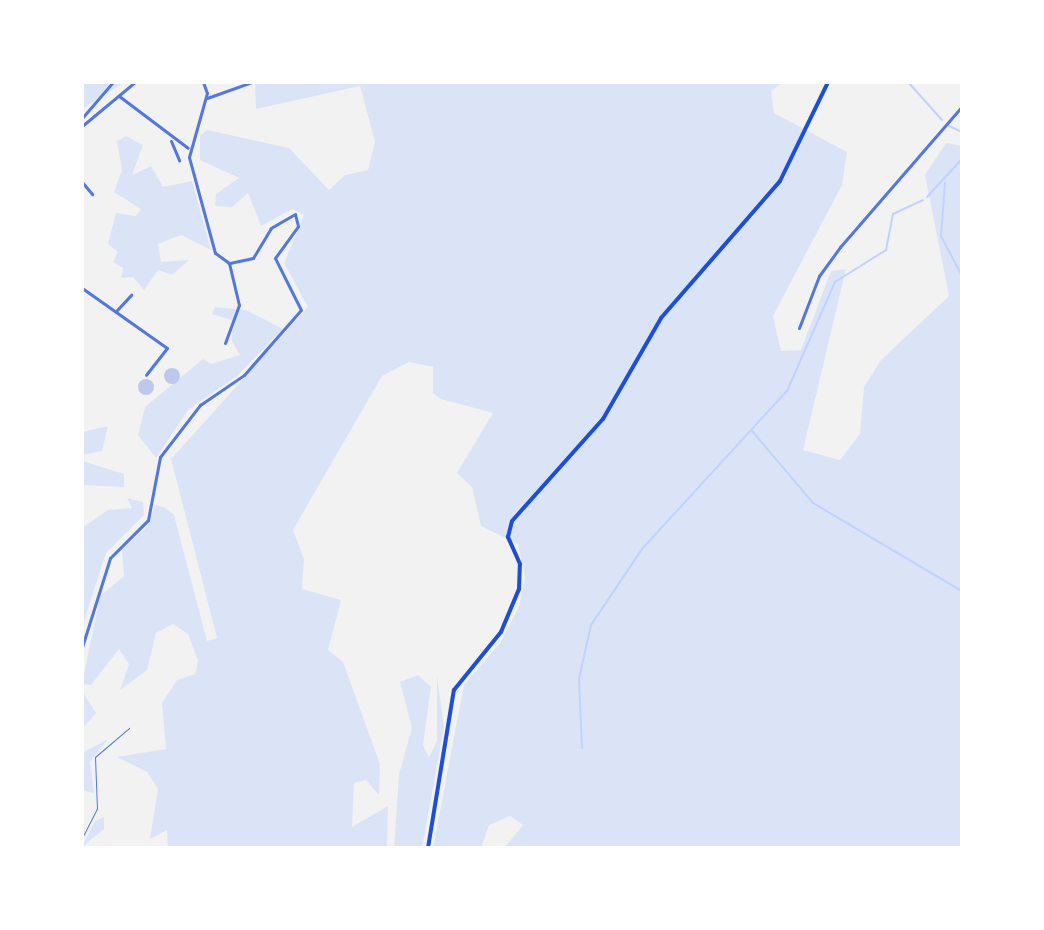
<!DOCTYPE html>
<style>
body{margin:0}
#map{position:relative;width:1044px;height:930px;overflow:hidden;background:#f2f2f2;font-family:"Source Serif 4",serif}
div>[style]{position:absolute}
.green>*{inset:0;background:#dbe4f7}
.stream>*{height:2px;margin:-1px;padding:0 1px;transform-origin:1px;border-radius:1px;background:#bfd3fe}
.building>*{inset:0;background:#bdc9ec}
.round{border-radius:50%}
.service>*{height:1px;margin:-0.5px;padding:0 0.5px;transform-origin:0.5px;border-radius:0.5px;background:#5277de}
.minor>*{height:3px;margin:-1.5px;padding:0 1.5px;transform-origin:1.5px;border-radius:1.5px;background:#5277de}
.secondary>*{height:4px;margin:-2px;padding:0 2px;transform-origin:2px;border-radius:2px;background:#1d4ed8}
span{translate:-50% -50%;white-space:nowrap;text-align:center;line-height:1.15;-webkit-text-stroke:6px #fff;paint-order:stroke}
.frame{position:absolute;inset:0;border:84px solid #fff;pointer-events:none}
</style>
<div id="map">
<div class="green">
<i style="clip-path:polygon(82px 82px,125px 82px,82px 109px)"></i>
<i style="clip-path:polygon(255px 82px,783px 82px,771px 91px,774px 113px,847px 152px,842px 185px,773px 316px,781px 351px,801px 350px,831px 271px,846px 269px,803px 450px,840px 460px,860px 434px,864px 387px,881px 360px,949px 296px,925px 175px,946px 143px,962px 146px,962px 848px,504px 848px,523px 825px,510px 816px,489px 825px,481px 848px,433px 848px,464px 685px,500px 643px,519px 607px,525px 577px,518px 544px,481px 526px,472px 487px,457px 473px,493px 413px,441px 399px,433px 393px,433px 367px,409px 362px,382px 376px,293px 530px,304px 559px,302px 589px,341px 600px,328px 650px,343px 662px,380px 764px,379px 795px,366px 780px,354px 783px,352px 827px,388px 806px,387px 848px,168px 848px,167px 830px,150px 839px,158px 789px,147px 772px,117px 757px,166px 749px,162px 703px,177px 680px,195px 674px,198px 661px,188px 634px,173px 624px,156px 633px,147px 670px,120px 690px,129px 664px,119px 649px,91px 685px,82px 684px,100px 596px,124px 576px,122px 550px,147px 527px,155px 505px,164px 507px,174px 515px,207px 641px,217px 638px,171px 459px,308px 307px,284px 263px,304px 215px,292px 209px,261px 226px,248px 193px,232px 207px,215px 206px,216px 194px,239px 178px,200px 160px,200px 136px,207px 130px,289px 148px,329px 190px,345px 175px,368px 170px,375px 142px,360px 86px,256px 109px)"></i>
<i style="clip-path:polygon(126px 136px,143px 145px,132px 175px,151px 166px,163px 187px,192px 181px,211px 250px,181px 235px,158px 244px,161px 262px,189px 260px,172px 275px,158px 270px,144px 290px,133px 277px,121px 278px,123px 268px,113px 262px,118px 252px,108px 244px,116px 213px,136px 216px,141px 209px,114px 192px,122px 170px,117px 141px)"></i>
<i style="clip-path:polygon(215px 307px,246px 310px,283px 329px,237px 376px,188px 410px,156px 458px,138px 435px,145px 407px,203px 359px,211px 364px,240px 355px,231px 340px,235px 321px,212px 314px)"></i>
<i style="clip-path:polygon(108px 426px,102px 451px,82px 455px,82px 432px)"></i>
<i style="clip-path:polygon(82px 461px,124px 474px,124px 487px,82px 485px)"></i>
<i style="clip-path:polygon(127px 498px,143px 502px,144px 515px,106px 553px,82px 627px,82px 528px,108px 510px,132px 508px)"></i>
<i style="clip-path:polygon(418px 675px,431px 687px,423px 745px,429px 757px,437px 741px,437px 676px,444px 727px,422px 848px,394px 848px,399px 774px,412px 728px,400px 682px)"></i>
<i style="clip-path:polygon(82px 691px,96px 713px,82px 729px)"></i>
<i style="clip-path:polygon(108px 739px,90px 762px,94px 793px,82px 790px,82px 753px)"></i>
<i style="clip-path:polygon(104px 817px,104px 829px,82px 847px,95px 821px)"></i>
</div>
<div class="stream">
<i style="left:908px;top:82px;width:51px;rotate:48.2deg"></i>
<i style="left:949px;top:126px;width:14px;rotate:25deg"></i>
<i style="left:945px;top:183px;width:53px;rotate:94.3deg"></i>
<i style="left:941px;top:236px;width:45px;rotate:62.3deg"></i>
<i style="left:927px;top:197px;width:52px;rotate:-47.4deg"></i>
<i style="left:752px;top:431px;width:94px;rotate:49.7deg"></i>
<i style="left:813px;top:503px;width:173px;rotate:30.6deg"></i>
<i style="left:582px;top:748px;width:69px;rotate:-92.5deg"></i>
<i style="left:579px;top:679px;width:55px;rotate:-77.5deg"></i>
<i style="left:591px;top:625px;width:92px;rotate:-56.1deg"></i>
<i style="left:642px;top:549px;width:214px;rotate:-47.5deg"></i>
<i style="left:787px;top:391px;width:119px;rotate:-66.2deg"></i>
<i style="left:835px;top:282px;width:60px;rotate:-32.1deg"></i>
<i style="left:886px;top:250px;width:37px;rotate:-79deg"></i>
<i style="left:893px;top:214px;width:33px;rotate:-25deg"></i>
</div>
<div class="building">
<i class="round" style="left:164px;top:368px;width:16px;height:16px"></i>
<i class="round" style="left:138px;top:379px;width:16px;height:16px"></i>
</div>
<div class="service">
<i style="left:82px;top:838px;width:33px;rotate:-63deg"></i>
<i style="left:97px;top:809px;width:52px;rotate:-92.2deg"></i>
<i style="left:95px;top:757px;width:45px;rotate:-40.5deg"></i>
</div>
<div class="minor">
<i style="left:119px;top:96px;width:86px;rotate:37deg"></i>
<i style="left:207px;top:98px;width:48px;rotate:-19.6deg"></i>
<i style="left:82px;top:118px;width:48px;rotate:-49.3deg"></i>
<i style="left:82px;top:126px;width:69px;rotate:-39.7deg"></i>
<i style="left:171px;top:141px;width:21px;rotate:67deg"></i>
<i style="left:82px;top:182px;width:16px;rotate:50deg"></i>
<i style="left:82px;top:250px;width:22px;rotate:90deg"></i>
<i style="left:82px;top:288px;width:104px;rotate:35.2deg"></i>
<i style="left:167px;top:348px;width:34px;rotate:128deg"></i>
<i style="left:117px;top:310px;width:21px;rotate:-47deg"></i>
<i style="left:799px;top:328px;width:56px;rotate:-69deg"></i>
<i style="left:819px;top:276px;width:36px;rotate:-54deg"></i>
<i style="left:840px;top:247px;width:186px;rotate:-49.1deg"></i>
<i style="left:225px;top:343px;width:40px;rotate:-69.8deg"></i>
<i style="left:239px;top:305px;width:43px;rotate:-103.4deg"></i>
<i style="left:82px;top:647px;width:93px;rotate:-72.5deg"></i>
<i style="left:110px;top:558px;width:54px;rotate:-45deg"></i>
<i style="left:148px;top:520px;width:64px;rotate:-79.2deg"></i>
<i style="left:160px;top:457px;width:66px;rotate:-52.4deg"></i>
<i style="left:200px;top:405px;width:53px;rotate:-34.3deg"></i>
<i style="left:244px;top:375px;width:86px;rotate:-48.8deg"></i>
<i style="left:301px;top:310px;width:58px;rotate:-116.6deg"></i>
<i style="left:275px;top:258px;width:39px;rotate:-54deg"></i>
<i style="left:298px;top:226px;width:12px;rotate:-104deg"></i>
<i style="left:295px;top:214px;width:28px;rotate:150deg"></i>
<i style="left:271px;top:228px;width:35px;rotate:121deg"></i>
<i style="left:253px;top:258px;width:25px;rotate:168deg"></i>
<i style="left:229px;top:263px;width:17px;rotate:-144deg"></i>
<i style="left:215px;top:253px;width:99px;rotate:-105.2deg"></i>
<i style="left:189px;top:157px;width:66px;rotate:-74.3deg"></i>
<i style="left:207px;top:93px;width:12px;rotate:-110deg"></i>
</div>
<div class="secondary">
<i style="left:428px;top:848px;width:160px;rotate:-80.7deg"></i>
<i style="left:454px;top:690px;width:75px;rotate:-51deg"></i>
<i style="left:501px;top:632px;width:47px;rotate:-67.3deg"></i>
<i style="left:519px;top:589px;width:25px;rotate:-88deg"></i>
<i style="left:520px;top:564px;width:30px;rotate:-114deg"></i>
<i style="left:508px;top:537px;width:16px;rotate:-76deg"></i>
<i style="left:512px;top:521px;width:137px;rotate:-48.3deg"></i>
<i style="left:603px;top:419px;width:116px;rotate:-60.1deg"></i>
<i style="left:661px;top:318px;width:181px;rotate:-49deg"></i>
<i style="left:780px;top:181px;width:110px;rotate:-64.1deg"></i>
</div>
<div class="frame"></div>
</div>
